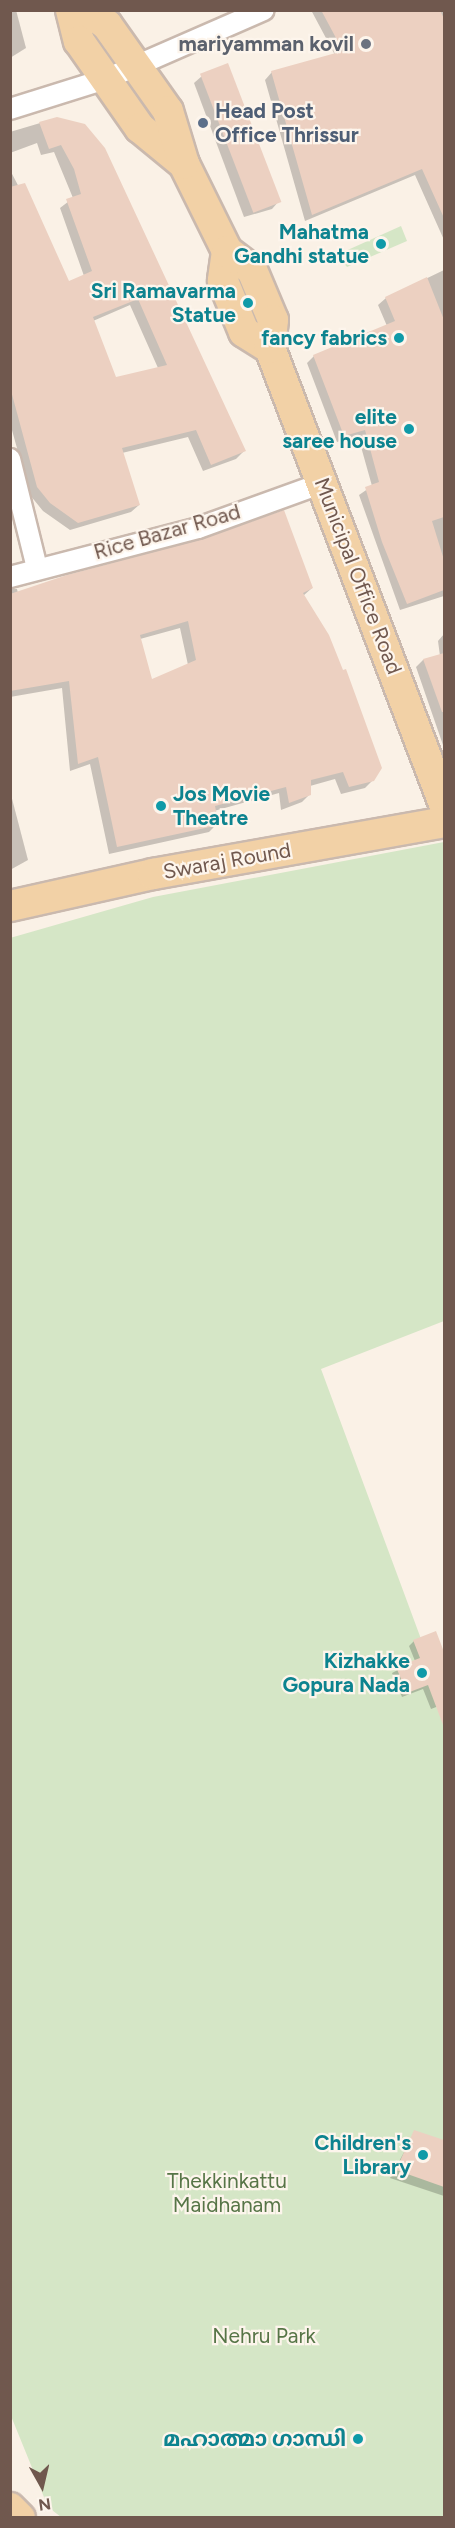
<!DOCTYPE html>
<meta charset="utf-8">
<style>
body{margin:0}
#map{position:relative;width:455px;height:2528px;overflow:hidden;background:#faf1e6;font-family:Figtree,"Noto Sans Malayalam",sans-serif}
div>[style]{position:absolute}
.green>*{inset:0;background:#d5e6c6}
.shadow>*{inset:0;background:#0003}
.building>*{inset:0;background:#ecd0c1;transform-origin:0 0}
.roads{filter:drop-shadow(2px 0 #cab9ae) drop-shadow(-2px 0 #cab9ae) drop-shadow(0 2px #cab9ae) drop-shadow(0 -2px #cab9ae)}
.minor>*{height:20px;margin:-10px;padding:0 10px;transform-origin:10px;border-radius:10px;background:#fff}
.primary>*{height:30px;margin:-15px;padding:0 15px;transform-origin:15px;border-radius:15px;background:#f2d1a6}
.dots>*{width:16px;height:16px;translate:-50% -50%;box-sizing:border-box;border:3px solid #fdf5ec;border-radius:50%}
span{translate:-50% -50%;white-space:nowrap;text-align:center;line-height:1.15;-webkit-text-stroke:4.5px #fdf5ec;paint-order:stroke}
.worship-label{font-size:21px;color:#5b616d;font-weight:700}
.right{translate:-100% -50%;text-align:right}
.service-label{font-size:21px;color:#4e5e75;font-weight:700}
.left{translate:0 -50%;text-align:left}
.culture-label{font-size:21px;color:#0d838f;font-weight:700}
.street-label{font-size:21px;color:#70584e}
.park-label{font-size:21px;color:#577547}
.frame{position:absolute;inset:0;border:12px solid #70584e;pointer-events:none}
.north{position:absolute;left:12px;top:2456px;width:60px;height:60px;-webkit-text-stroke:4px #fdf5ec;paint-order:stroke;rotate:172deg;font-size:16px;font-weight:700;line-height:24px;text-align:center;color:#70584e}
.north::after{content:'';display:block;margin:auto;width:21px;height:27px;background:#70584e;clip-path:polygon(50% 0,100% 100%,50% 72%,0 100%)}
</style>
<div id="map">
<div class="green">
<i style="clip-path:polygon(401px 226px,407px 241px,347px 267px,342px 261px,341px 253px)"></i>
<i style="clip-path:polygon(444px 842px,444px 1321px,321px 1369px,444px 1701px,444px 2517px,61px 2517px,48px 2507px,11px 2416px,10px 938px,153px 897px)"></i>
</div>
<div class="shadow">
<i style="clip-path:polygon(10px 10px,16px 10px,26px 48px,10px 58px)"></i>
<i style="clip-path:polygon(311px 10px,444px 10px,444px 240px,415px 175px,305px 221px,265px 80px,272px 72px,335px 55px)"></i>
<i style="clip-path:polygon(202px 76px,279px 201px,272px 209px,244px 217px,194px 83px)"></i>
<i style="clip-path:polygon(evenodd,57px 118px,244px 451px,236px 459px,203px 471px,188px 437px,122px 453px,139px 505px,131px 512px,70px 530px,43px 511px,30px 495px,10px 423px,10px 170px,69px 283px,84px 276px,60px 208px,73px 198px,54px 152px,41px 155px,37px 143px,10px 153px,10px 132px,57px 118px,130px 305px,158px 368px,115px 379px,93px 321px,130px 305px)"></i>
<i style="clip-path:polygon(444px 270px,444px 596px,400px 610px,359px 495px,372px 486px,358px 436px,337px 442px,307px 363px,314px 356px,387px 326px,378px 305px,386px 298px)"></i>
<i style="clip-path:polygon(evenodd,312px 588px,303px 596px,373px 780px,365px 788px,341px 794px,335px 779px,310px 786px,310px 794px,302px 802px,281px 810px,279px 793px,214px 811px,217px 824px,209px 832px,109px 854px,90px 764px,70px 771px,62px 688px,10px 697px,10px 589px,17px 589px,18px 593px,312px 588px,180px 628px,188px 665px,151px 681px,140px 639px,180px 628px)"></i>
<i style="clip-path:polygon(444px 634px,444px 748px,416px 667px,423px 660px,440px 656px,438px 641px)"></i>
<i style="clip-path:polygon(10px 791px,28px 860px,10px 870px)"></i>
<i style="clip-path:polygon(414px 1641px,444px 1650px,444px 1704px,431px 1709px,423px 1689px,402px 1697px,392px 1673px,415px 1661px,409px 1646px)"></i>
<i style="clip-path:polygon(415px 2132px,444px 2142px,444px 2196px,390px 2178px)"></i>
</div>
<div class="building">
<i style="clip-path:polygon(321px 10px,440px 10px,444px 19px,444px 218px,422px 169px,312px 215px,271px 71px,343px 51px)"></i>
<i style="left:228px;top:63px;width:149px;height:30px;rotate:69deg"></i>
<i style="clip-path:polygon(evenodd,57px 117px,85px 124px,105px 148px,246px 451px,211px 465px,196px 430px,122px 448px,140px 505px,78px 523px,50px 503px,37px 487px,10px 387px,10px 187px,25px 183px,69px 281px,92px 271px,66px 199px,81px 194px,74px 169px,61px 145px,49px 149px,39px 122px,57px 117px,138px 299px,167px 365px,116px 377px,93px 317px,138px 299px)"></i>
<i style="clip-path:polygon(427px 277px,444px 320px,444px 517px,432px 521px,444px 560px,444px 590px,407px 604px,382px 542px,365px 487px,379px 482px,365px 430px,344px 436px,313px 355px,395px 321px,385px 297px)"></i>
<i style="clip-path:polygon(evenodd,284px 510px,313px 588px,303px 593px,329px 635px,343px 670px,346px 669px,382px 768px,374px 781px,349px 787px,343px 772px,311px 780px,311px 795px,289px 803px,286px 787px,215px 806px,219px 825px,117px 847px,98px 757px,78px 764px,69px 681px,10px 691px,10px 594px,67px 575px,202px 539px,284px 510px,188px 621px,196px 660px,152px 679px,140px 635px,188px 621px)"></i>
<i style="clip-path:polygon(444px 653px,444px 712px,442px 712px,423px 659px)"></i>
<i style="clip-path:polygon(436px 1631px,444px 1652px,443px 1725px,428px 1685px,407px 1693px,396px 1667px,420px 1658px,413px 1640px)"></i>
<i style="clip-path:polygon(414px 2130px,444px 2140px,444px 2187px,396px 2170px)"></i>
</div>
<div class="roads">
<div class="minor">
<i style="left:10px;top:109px;width:101px;rotate:-17.4deg"></i>
<i style="left:106px;top:79px;width:172px;rotate:-23.6deg"></i>
<i style="left:10px;top:459px;width:112px;rotate:76.1deg"></i>
<i style="left:10px;top:577px;width:194px;rotate:-14.6deg"></i>
<i style="left:198px;top:528px;width:132px;rotate:-19.9deg"></i>
</div>
<div class="primary">
<i style="left:71px;top:10px;width:32px;rotate:76deg"></i>
<i style="left:79px;top:41px;width:106px;rotate:55deg"></i>
<i style="left:140px;top:128px;width:57px;rotate:39.3deg"></i>
<i style="left:184px;top:164px;width:97px;rotate:63.7deg"></i>
<i style="left:227px;top:251px;width:30px;rotate:98deg"></i>
<i style="left:223px;top:281px;width:55px;rotate:67.6deg"></i>
<i style="left:244px;top:332px;width:31px;rotate:32deg"></i>
<i style="left:270px;top:348px;width:487px;rotate:69.1deg"></i>
<i style="left:87px;top:10px;width:25px;rotate:37deg"></i>
<i style="left:107px;top:25px;width:105px;rotate:54.7deg"></i>
<i style="left:168px;top:111px;width:55px;rotate:73.2deg"></i>
<i style="left:227px;top:251px;width:31px;rotate:37deg"></i>
<i style="left:252px;top:270px;width:54px;rotate:67.2deg"></i>
<i style="left:273px;top:320px;width:28px;rotate:96deg"></i>
<i style="left:10px;top:906px;width:147px;rotate:-12.6deg"></i>
<i style="left:153px;top:874px;width:296px;rotate:-10.1deg"></i>
<i style="left:10px;top:2508px;width:14px;rotate:45deg"></i>
</div>
</div>
<div class="dots">
<i style="left:366px;top:44px;background:#6b7280"></i>
<i style="left:203px;top:123px;background:#5c6f8a"></i>
<i style="left:381px;top:244px;background:#0f9aa8"></i>
<i style="left:248px;top:303px;background:#0f9aa8"></i>
<i style="left:399px;top:338px;background:#0f9aa8"></i>
<i style="left:409px;top:429px;background:#0f9aa8"></i>
<i style="left:161px;top:806px;background:#0f9aa8"></i>
<i style="left:422px;top:1673px;background:#0f9aa8"></i>
<i style="left:423px;top:2155px;background:#0f9aa8"></i>
<i style="left:358px;top:2439px;background:#0f9aa8"></i>
</div>
<div class="worship-label">
<span class="right" style="left:354px;top:44px">mariyamman kovil</span>
</div>
<div class="service-label">
<span class="left" style="left:215px;top:123px">Head Post<br>Office Thrissur</span>
</div>
<div class="culture-label">
<span class="right" style="left:369px;top:244px">Mahatma<br>Gandhi statue</span>
<span class="right" style="left:236px;top:303px">Sri Ramavarma<br>Statue</span>
<span class="right" style="left:387px;top:338px">fancy fabrics</span>
<span class="right" style="left:397px;top:429px">elite<br>saree house</span>
<span class="left" style="left:173px;top:806px">Jos Movie<br>Theatre</span>
<span class="right" style="left:410px;top:1673px">Kizhakke<br>Gopura Nada</span>
<span class="right" style="left:411px;top:2155px">Children's<br>Library</span>
<span class="right" style="left:346px;top:2439px">മഹാത്മാ ഗാന്ധി</span>
</div>
<div class="street-label">
<span style="left:167px;top:532px;rotate:-16deg">Rice Bazar Road</span>
<span style="left:358px;top:576px;rotate:69deg">Municipal Office Road</span>
<span style="left:227px;top:861px;rotate:-10deg">Swaraj Round</span>
</div>
<div class="park-label">
<span style="left:227px;top:2193px">Thekkinkattu<br>Maidhanam</span>
<span style="left:264px;top:2336px">Nehru Park</span>
</div>
<div class="frame"></div>
<div class="north">N</div>
</div>
